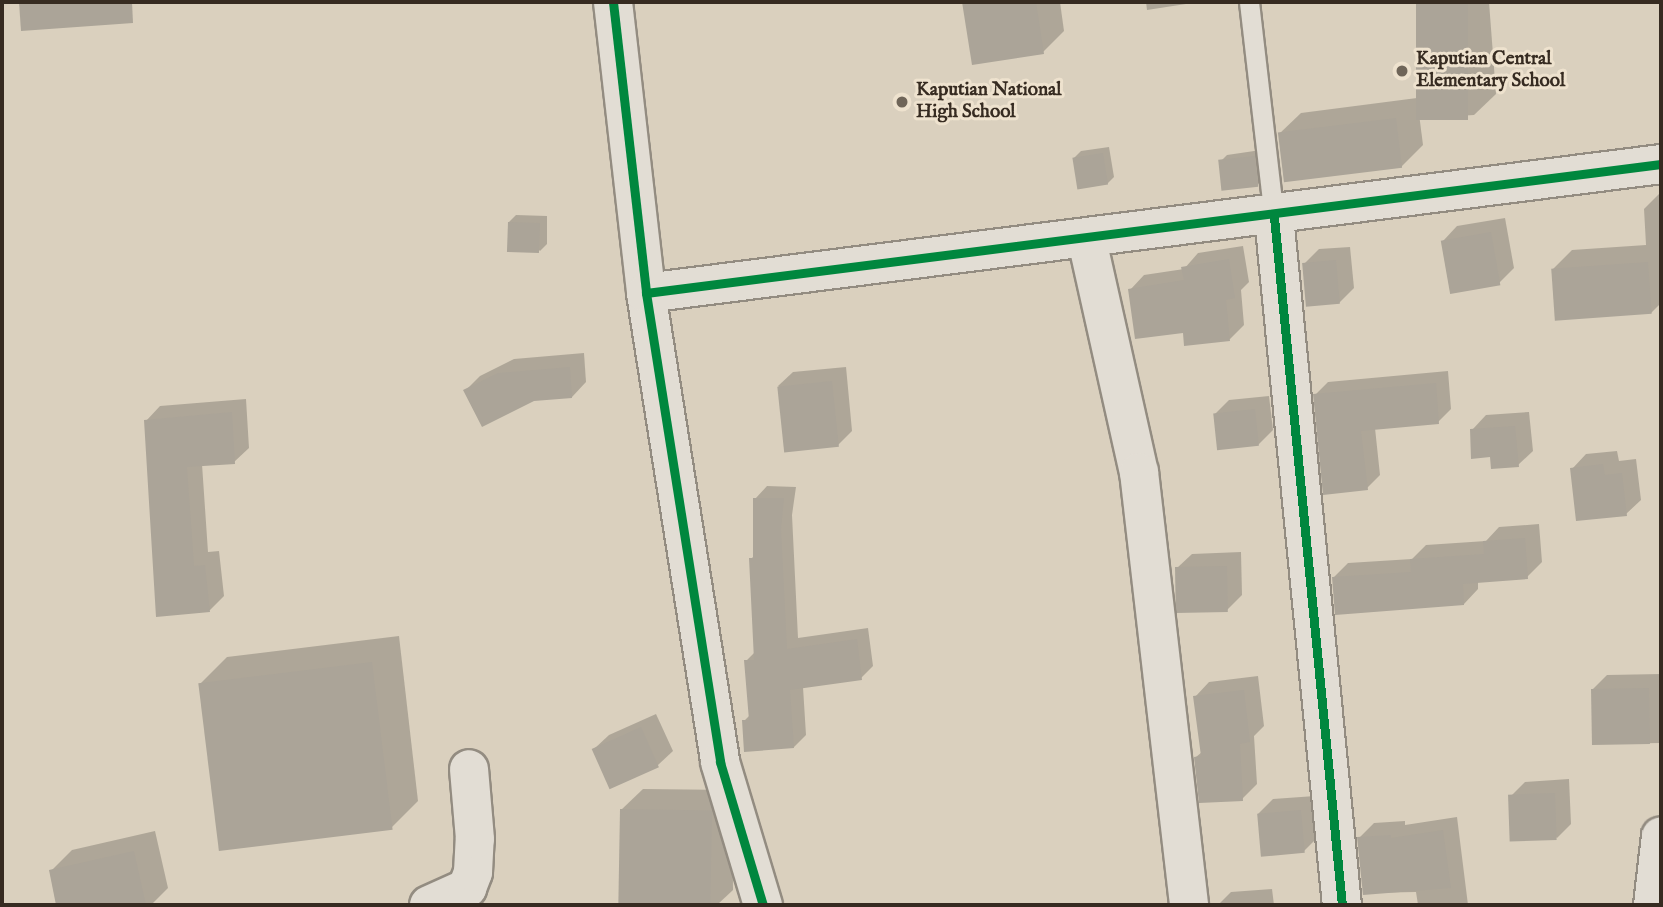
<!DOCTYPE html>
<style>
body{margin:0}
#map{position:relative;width:1663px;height:907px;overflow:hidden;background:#dad0be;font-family:"IM FELL English",serif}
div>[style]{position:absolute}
.shadow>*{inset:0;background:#0003}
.building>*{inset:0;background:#aba498;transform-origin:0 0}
.roads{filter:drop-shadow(2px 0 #938c81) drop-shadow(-2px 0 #938c81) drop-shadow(0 2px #938c81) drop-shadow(0 -2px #938c81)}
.lane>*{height:19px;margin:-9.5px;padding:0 9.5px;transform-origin:9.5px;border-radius:9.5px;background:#e2ddd4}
.street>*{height:38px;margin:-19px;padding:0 19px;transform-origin:19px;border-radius:19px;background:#e2ddd4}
.cycleway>*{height:9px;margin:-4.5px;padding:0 4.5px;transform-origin:4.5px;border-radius:4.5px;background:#00873e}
.dots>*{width:19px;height:19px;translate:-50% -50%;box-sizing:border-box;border:4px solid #eee2ce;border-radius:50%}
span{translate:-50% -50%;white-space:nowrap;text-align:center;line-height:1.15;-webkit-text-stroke:6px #eee2ce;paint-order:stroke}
.poi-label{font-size:19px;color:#362b21;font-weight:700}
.left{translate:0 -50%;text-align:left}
.frame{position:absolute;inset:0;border:4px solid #362b21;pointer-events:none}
</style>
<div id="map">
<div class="shadow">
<i style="clip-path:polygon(964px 2px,1060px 2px,1064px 31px,1043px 52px,973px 63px)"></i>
<i style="clip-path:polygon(1146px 2px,1199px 2px,1147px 10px)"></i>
<i style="clip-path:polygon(1418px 2px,1489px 2px,1496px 94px,1474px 115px,1424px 118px)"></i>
<i style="clip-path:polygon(1417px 98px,1423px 145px,1401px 167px,1279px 134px,1301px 113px)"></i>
<i style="clip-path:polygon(1109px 147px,1114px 177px,1107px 184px,1074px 158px,1081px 151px)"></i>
<i style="clip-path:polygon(1261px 150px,1264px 178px,1257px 185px,1220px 162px,1227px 155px)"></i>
<i style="clip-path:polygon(1661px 192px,1661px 303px,1651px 313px,1553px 269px,1572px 250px,1646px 245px,1644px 209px)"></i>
<i style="clip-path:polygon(516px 215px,547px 216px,547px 244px,540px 251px,509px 222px)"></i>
<i style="clip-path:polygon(1505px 218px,1514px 268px,1499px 283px,1443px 241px,1457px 226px)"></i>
<i style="clip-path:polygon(1243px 246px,1249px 282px,1241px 290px,1244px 325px,1230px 339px,1184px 331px,1130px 290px,1144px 275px,1184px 269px,1198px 253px)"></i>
<i style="clip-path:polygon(1350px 247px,1354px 288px,1339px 303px,1304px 264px,1319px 249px)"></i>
<i style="clip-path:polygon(584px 353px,586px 382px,572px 397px,466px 390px,480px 376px,514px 359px)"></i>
<i style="clip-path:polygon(846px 367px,852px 431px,838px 445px,778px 386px,793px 372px)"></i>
<i style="clip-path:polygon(1448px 371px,1451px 409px,1438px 422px,1375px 428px,1380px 475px,1367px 488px,1315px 395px,1328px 382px)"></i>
<i style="clip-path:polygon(1269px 396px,1273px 430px,1258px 445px,1215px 414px,1229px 400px)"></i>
<i style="clip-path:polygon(246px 399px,249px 448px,234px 462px,202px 464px,208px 552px,219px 551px,224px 596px,210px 610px,158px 616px,146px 421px,160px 406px)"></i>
<i style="clip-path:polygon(1529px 412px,1533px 451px,1518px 465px,1492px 456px,1472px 430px,1486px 415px)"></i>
<i style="clip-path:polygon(1617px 451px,1619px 461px,1636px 459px,1641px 500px,1626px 514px,1572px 469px,1586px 454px)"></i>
<i style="clip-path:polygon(767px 486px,796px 487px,792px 515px,798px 638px,868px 628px,873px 666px,861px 678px,803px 687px,806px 735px,794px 747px,744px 721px,751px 714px,746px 661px,755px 652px,751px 559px,755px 555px,755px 499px)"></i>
<i style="clip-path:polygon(1539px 524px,1542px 562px,1527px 577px,1478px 581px,1478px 589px,1464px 604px,1333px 578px,1348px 563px,1412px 559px,1426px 545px,1486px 541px,1499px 527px)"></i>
<i style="clip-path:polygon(1241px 552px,1242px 595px,1227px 610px,1177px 568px,1192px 554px)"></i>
<i style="clip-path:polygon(399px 636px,418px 801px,391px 828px,200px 684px,227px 657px)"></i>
<i style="clip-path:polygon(1661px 674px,1661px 743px,1594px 744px,1592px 690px,1607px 675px)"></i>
<i style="clip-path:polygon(1258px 676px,1264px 726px,1254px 736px,1257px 784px,1242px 799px,1196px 757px,1202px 752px,1195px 697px,1209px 682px)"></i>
<i style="clip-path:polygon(656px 714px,673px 751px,658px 765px,611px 787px,594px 749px,609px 735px)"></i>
<i style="clip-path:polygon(1569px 779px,1571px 824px,1557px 838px,1510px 797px,1525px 782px)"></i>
<i style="clip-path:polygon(643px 789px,732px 790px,733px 890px,717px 905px,620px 905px,621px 810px)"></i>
<i style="clip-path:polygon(1315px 796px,1319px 836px,1304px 851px,1258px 814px,1273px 799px)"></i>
<i style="clip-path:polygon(1457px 817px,1468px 905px,1418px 905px,1416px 892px,1365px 893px,1359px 838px,1374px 823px,1405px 821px,1405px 825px)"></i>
<i style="clip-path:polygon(155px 831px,168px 888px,151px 905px,58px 905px,51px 871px,72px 850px)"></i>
<i style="clip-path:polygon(1272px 889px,1274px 905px,1218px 905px,1231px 892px)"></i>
</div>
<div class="building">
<i style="clip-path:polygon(19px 2px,132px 2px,133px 23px,21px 31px)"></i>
<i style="clip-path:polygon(962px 2px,1036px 2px,1044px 54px,972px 65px)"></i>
<i style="left:1416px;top:2px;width:52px;height:118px"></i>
<i style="left:1396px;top:118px;width:50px;height:119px;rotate:83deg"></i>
<i style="left:1103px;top:153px;width:32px;height:31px;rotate:81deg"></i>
<i style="left:1255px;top:156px;width:31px;height:37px;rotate:84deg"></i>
<i style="left:508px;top:222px;width:32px;height:30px;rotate:2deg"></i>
<i style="left:1491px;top:232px;width:54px;height:51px;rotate:80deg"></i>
<i style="clip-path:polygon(1229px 259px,1235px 298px,1226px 300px,1230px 341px,1184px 346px,1183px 333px,1135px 339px,1128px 289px,1184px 280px,1181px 267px)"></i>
<i style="left:1336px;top:260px;width:44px;height:34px;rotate:85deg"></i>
<i style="left:1648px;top:262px;width:52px;height:97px;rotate:86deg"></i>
<i style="clip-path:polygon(570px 367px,572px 398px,534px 401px,482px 427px,463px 390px,498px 373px)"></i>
<i style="left:832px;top:381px;width:66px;height:55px;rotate:84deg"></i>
<i style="clip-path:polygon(1436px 383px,1439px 424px,1361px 431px,1368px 490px,1323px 495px,1313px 394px)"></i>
<i style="left:1255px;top:409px;width:37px;height:42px;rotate:84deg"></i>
<i style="clip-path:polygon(232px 412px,235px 464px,187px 467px,194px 566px,205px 565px,210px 612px,156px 617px,144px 420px)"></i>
<i style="clip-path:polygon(1515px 426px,1519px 467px,1491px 469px,1490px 457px,1471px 459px,1470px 429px)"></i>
<i style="clip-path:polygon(1603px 464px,1605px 475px,1622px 473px,1627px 516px,1576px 521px,1570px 468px)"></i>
<i style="clip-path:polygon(753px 498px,784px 498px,781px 529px,787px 649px,857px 639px,862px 680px,790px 690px,794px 748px,744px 752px,742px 720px,749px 720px,744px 660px,754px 660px,749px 558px,753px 558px)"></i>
<i style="clip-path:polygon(1525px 538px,1528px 579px,1463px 584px,1464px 605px,1335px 615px,1332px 577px,1411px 572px,1410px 559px,1484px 554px,1483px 541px)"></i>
<i style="left:1227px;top:566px;width:46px;height:52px;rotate:89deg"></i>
<i style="left:372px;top:662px;width:169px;height:175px;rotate:83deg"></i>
<i style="left:1649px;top:688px;width:56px;height:58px;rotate:89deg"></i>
<i style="clip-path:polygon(1244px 690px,1250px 742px,1240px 744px,1243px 801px,1199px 803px,1194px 757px,1201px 756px,1193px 696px)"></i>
<i style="left:641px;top:727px;width:44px;height:54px;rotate:66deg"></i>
<i style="left:1555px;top:793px;width:47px;height:47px;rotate:88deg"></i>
<i style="left:620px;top:809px;width:92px;height:96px;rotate:1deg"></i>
<i style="left:1301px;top:810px;width:43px;height:44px;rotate:85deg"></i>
<i style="clip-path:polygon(1443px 830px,1451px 888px,1363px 895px,1357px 837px,1391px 835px,1391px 838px)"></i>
<i style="clip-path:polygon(134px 851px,146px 905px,56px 905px,49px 870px)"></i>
</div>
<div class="roads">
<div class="lane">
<i style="left:1249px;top:2px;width:216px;rotate:83.4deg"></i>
</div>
<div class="street">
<i style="left:613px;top:2px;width:293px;rotate:83.5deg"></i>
<i style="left:646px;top:293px;width:475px;rotate:81deg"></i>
<i style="left:720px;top:762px;width:149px;rotate:73.3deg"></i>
<i style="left:1274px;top:217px;width:691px;rotate:84.36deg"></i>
<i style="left:1087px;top:240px;width:238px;rotate:77.4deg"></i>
<i style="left:1139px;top:472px;width:436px;rotate:83.4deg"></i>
<i style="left:646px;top:293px;width:1023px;rotate:-7.24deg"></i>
<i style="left:429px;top:905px;width:42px;rotate:-24.1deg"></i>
<i style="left:467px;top:888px;width:17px;rotate:-69deg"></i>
<i style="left:473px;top:872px;width:33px;rotate:-87deg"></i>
<i style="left:475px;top:839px;width:70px;rotate:-94.9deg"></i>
<i style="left:1653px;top:905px;width:69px;rotate:-83.4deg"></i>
</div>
</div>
<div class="cycleway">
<i style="left:613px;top:2px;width:293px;rotate:83.5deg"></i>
<i style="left:646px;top:293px;width:475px;rotate:81deg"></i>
<i style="left:720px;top:762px;width:149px;rotate:73.3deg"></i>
<i style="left:1274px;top:217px;width:691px;rotate:84.36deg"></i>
<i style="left:646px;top:293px;width:1023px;rotate:-7.24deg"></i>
</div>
<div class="dots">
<i style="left:1402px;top:71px;background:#6f6558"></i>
<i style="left:902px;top:102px;background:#6f6558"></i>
</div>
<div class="poi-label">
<span class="left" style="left:1416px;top:71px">Kaputian Central<br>Elementary School</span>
<span class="left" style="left:916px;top:102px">Kaputian National<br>High School</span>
</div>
<div class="frame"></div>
</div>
